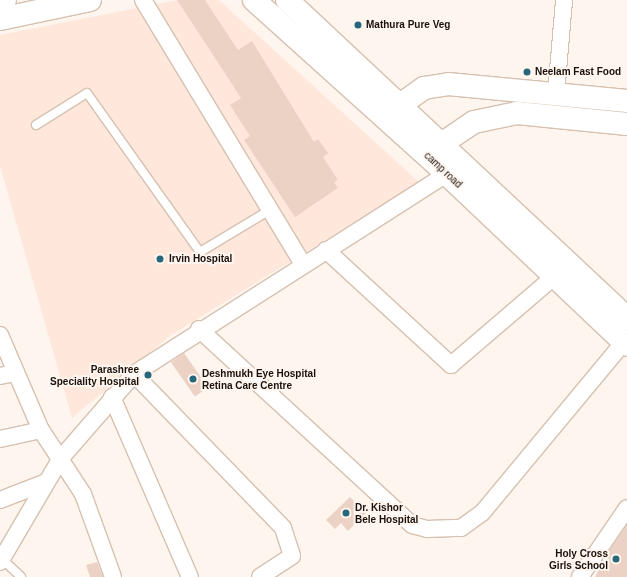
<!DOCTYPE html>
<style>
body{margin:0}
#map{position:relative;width:627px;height:577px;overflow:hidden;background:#fef5ee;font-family:Arial,sans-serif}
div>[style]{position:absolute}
.medical>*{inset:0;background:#ffe7dc}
.building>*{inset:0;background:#ebd2c5;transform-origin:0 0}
.roads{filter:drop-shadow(1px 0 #d6c1b0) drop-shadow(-1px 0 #d6c1b0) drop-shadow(0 1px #d6c1b0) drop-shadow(0 -1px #d6c1b0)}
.lane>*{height:8px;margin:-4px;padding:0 4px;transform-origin:4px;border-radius:4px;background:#fff}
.street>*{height:16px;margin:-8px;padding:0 8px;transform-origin:8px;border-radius:8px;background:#fff}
.primary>*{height:22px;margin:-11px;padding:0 11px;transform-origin:11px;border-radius:11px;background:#fff}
.dots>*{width:11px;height:11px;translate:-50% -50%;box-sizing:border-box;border:2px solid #fef5ee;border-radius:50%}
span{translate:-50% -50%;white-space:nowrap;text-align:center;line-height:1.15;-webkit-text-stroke:4px #fef5ee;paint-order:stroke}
.poi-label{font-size:10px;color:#19110b;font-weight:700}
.left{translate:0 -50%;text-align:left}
.right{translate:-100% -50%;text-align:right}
.street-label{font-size:10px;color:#19110b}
</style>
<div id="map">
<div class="medical">
<i style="clip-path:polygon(178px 0,219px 0,419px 182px,170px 336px,72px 418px,0 166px,0 35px)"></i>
</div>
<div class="building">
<i style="clip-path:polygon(177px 0,205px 0,238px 50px,252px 41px,314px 142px,318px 139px,328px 153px,323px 157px,338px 180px,334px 182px,338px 188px,295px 217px,244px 140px,250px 136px,230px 105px,241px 98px)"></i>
<i style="left:184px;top:353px;width:42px;height:16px;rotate:55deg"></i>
<i style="clip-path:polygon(350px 497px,366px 513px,348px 531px,341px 523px,335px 529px,326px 520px)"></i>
<i style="clip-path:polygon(627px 525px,627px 577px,595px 577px,607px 554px)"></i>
<i style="clip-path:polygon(97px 562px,103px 577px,90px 577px,86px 565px)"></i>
</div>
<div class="roads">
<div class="lane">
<i style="left:36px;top:125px;width:60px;rotate:-32.1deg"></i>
<i style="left:87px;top:93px;width:195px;rotate:54.6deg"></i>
<i style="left:200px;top:252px;width:82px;rotate:-31deg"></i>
<i style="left:2px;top:559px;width:26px;rotate:43deg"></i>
</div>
<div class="street">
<i style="left:143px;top:0;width:309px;rotate:58.8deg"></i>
<i style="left:556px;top:94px;width:94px;rotate:-85.1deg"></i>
<i style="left:326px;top:250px;width:170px;rotate:42.6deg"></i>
<i style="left:451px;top:365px;width:137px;rotate:-40.6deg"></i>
<i style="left:199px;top:329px;width:289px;rotate:42.6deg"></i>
<i style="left:412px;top:525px;width:16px;rotate:15deg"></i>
<i style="left:427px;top:529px;width:34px;rotate:-2deg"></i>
<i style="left:461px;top:528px;width:26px;rotate:-36deg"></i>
<i style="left:482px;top:513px;width:222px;rotate:-50.3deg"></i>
<i style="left:0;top:335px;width:103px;rotate:66.7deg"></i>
<i style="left:41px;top:430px;width:77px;rotate:56.7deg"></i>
<i style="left:83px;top:494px;width:88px;rotate:70.1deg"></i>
<i style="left:134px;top:374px;width:214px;rotate:45.9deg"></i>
<i style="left:283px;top:528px;width:29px;rotate:72deg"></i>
<i style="left:292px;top:556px;width:38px;rotate:147deg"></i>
<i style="left:0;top:376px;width:14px;rotate:-12deg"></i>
<i style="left:112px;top:397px;width:196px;rotate:66.6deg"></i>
<i style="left:0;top:439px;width:42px;rotate:-12.4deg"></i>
<i style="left:0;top:500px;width:50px;rotate:-21deg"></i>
<i style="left:0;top:562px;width:121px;rotate:-59.6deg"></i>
<i style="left:61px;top:458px;width:111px;rotate:-49deg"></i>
<i style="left:134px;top:374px;width:382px;rotate:-32.6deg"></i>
<i style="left:580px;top:577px;width:83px;rotate:-55.7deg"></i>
</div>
<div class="primary">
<i style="left:254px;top:0;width:241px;rotate:42deg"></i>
<i style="left:433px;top:161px;width:267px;rotate:43.5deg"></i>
<i style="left:287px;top:0;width:466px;rotate:43.1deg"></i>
<i style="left:0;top:1px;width:5px;rotate:-11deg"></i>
<i style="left:0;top:19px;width:92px;rotate:-11.9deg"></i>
<i style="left:390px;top:112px;width:42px;rotate:-35.2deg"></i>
<i style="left:424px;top:88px;width:24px;rotate:-9deg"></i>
<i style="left:448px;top:84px;width:180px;rotate:5.4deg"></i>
<i style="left:431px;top:151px;width:52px;rotate:-34deg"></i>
<i style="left:474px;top:122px;width:44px;rotate:-11.8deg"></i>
<i style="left:517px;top:113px;width:111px;rotate:5.7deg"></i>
</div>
</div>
<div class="dots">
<i style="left:358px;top:25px;background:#26677b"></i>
<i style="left:527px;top:72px;background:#26677b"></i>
<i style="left:160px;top:259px;background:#26677b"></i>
<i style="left:148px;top:375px;background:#26677b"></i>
<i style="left:193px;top:379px;background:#26677b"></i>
<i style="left:346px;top:513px;background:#26677b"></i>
<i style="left:616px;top:559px;background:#26677b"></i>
</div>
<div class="poi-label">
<span class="left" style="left:366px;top:25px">Mathura Pure Veg</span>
<span class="left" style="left:535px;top:72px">Neelam Fast Food</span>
<span class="left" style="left:169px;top:259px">Irvin Hospital</span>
<span class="right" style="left:139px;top:375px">Parashree<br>Speciality Hospital</span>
<span class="left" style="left:202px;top:379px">Deshmukh Eye Hospital<br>Retina Care Centre</span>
<span class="left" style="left:355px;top:513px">Dr. Kishor<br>Bele Hospital</span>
<span class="right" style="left:608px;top:559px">Holy Cross<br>Girls School</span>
</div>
<div class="street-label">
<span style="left:443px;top:170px;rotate:43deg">camp road</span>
</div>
</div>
